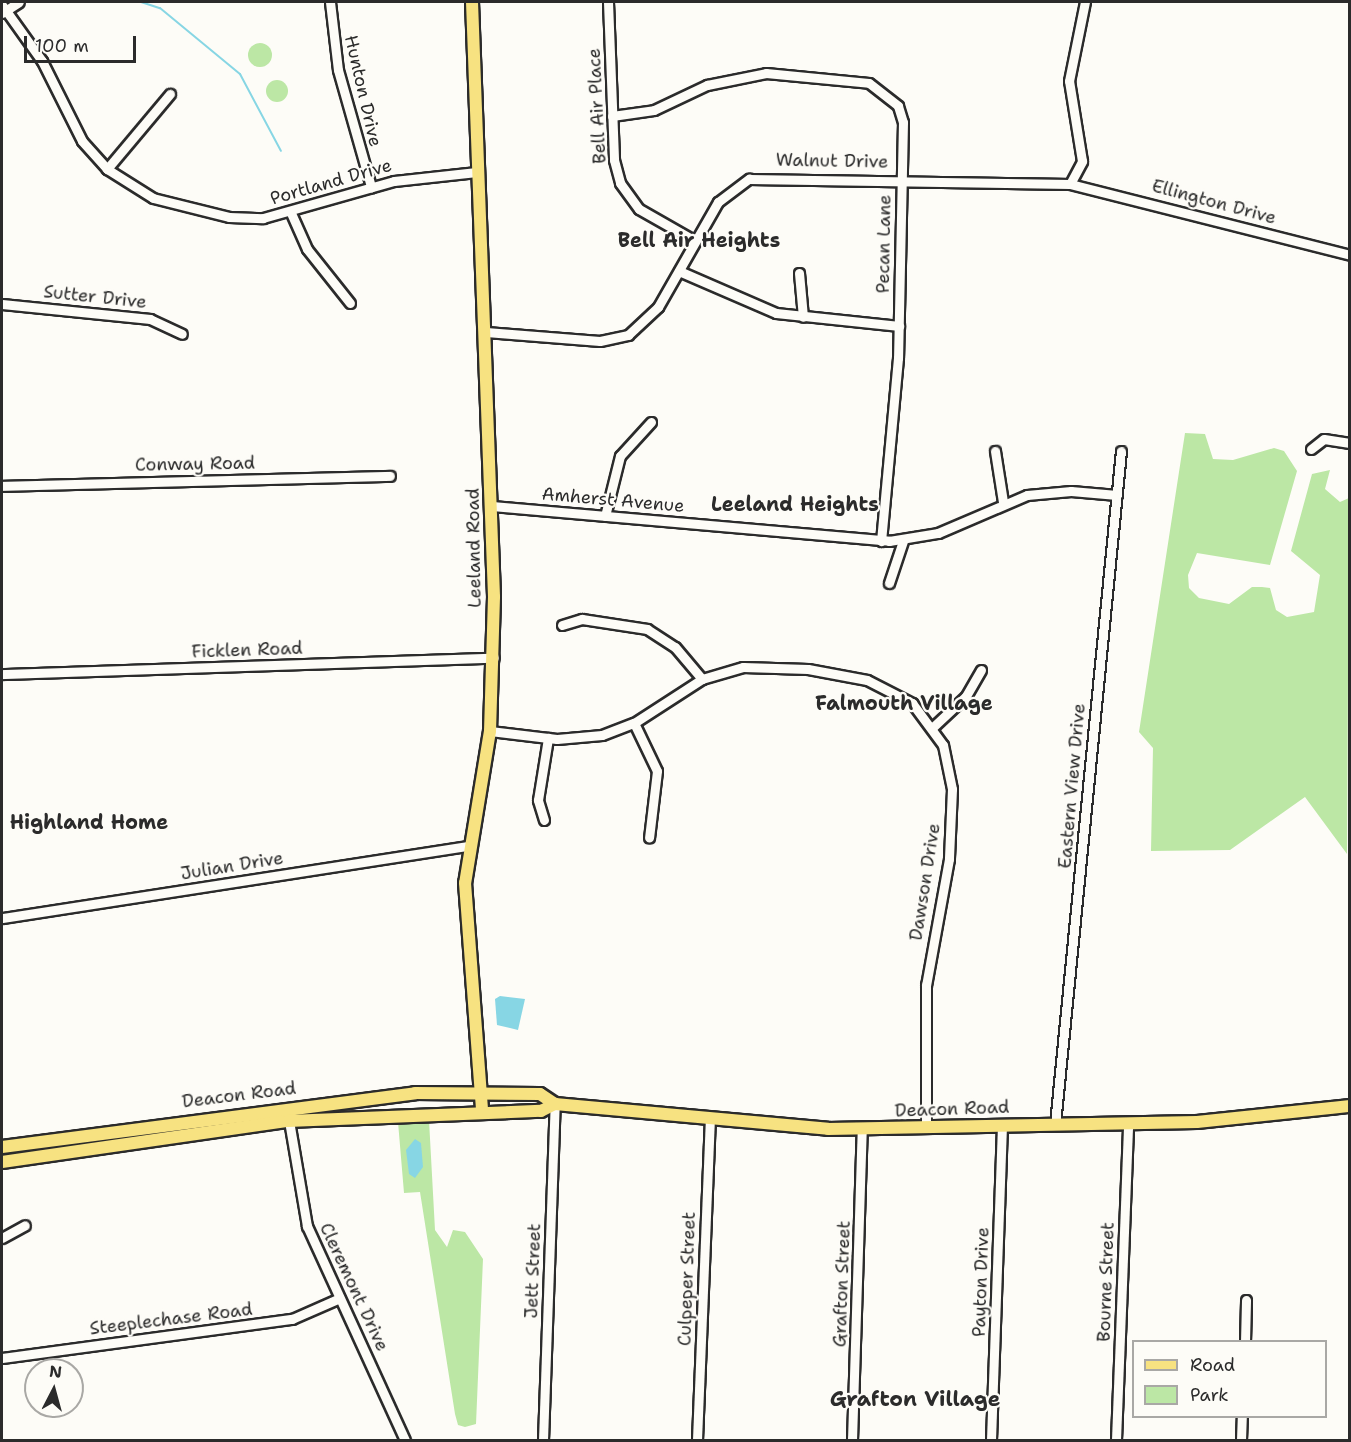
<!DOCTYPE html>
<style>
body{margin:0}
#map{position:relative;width:1351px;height:1442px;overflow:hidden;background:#fdfcf7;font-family:"Shantell Sans",sans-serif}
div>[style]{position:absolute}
.green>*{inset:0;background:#bce7a5}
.round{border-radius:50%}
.water>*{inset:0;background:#87d6e4}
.stream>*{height:2px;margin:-1px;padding:0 1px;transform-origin:1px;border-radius:1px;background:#87d6e4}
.roads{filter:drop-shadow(2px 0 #2b2b2b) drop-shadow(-2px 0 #2b2b2b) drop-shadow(0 2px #2b2b2b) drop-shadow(0 -2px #2b2b2b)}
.minor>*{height:9px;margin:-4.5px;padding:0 4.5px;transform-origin:4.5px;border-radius:4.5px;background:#fdfcf7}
.major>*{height:12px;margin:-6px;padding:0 6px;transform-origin:6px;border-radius:6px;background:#f7e281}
span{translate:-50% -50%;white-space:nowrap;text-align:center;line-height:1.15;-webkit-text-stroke:4.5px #fdfcf7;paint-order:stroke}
.street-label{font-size:18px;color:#2b2b2b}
.neighbourhood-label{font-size:20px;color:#2b2b2b;font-weight:700}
.quarter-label{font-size:21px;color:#2b2b2b;font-weight:700}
.frame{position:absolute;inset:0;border:3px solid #2b2b2b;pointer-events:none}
.legend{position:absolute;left:1132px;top:1340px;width:195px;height:78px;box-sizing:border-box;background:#fdfcf7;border:2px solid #a9a8a5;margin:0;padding:8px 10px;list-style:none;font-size:18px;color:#2b2b2b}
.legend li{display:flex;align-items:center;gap:12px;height:30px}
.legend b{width:30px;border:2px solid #a9a8a5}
.north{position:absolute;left:24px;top:1358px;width:60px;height:60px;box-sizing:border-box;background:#fdfcf7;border:2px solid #a9a8a5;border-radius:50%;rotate:6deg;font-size:16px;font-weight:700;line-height:24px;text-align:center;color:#2b2b2b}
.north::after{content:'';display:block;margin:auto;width:21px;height:27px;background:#2b2b2b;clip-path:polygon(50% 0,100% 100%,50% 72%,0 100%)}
.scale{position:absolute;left:24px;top:36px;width:112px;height:27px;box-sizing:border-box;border:3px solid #2b2b2b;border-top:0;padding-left:8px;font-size:18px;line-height:21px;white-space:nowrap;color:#2b2b2b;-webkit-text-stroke:4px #fdfcf7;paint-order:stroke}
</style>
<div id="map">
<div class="green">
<i class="round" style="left:248px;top:43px;width:24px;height:24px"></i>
<i class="round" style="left:266px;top:80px;width:22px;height:22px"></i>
<i style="clip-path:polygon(1185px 433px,1205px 434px,1213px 459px,1233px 460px,1274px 448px,1284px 451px,1297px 471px,1270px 565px,1197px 553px,1188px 575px,1189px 588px,1199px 598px,1229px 604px,1252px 587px,1262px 587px,1270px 588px,1276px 610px,1287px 617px,1314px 612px,1320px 575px,1291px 551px,1312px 474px,1330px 470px,1325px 489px,1340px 502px,1349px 498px,1347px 854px,1305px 797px,1230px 850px,1151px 851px,1153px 748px,1139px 732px)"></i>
<i style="clip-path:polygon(429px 1120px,435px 1230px,447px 1247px,453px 1230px,465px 1232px,483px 1259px,476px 1424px,465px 1427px,458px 1425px,455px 1414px,420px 1192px,404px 1193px,398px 1122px)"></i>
</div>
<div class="water">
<i style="clip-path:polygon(500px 996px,525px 999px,518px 1030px,497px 1025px,495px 999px)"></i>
<i style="clip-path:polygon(415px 1139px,421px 1143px,423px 1167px,415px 1178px,409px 1174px,406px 1150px)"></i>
</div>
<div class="stream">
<i style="left:141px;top:2px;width:20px;rotate:18deg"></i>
<i style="left:160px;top:8px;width:104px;rotate:39.5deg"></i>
<i style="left:240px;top:74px;width:87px;rotate:62deg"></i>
</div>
<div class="roads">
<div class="minor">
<i style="left:330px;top:2px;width:68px;rotate:83.3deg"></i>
<i style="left:338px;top:70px;width:122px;rotate:74.2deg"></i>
<i style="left:608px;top:2px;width:158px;rotate:87.8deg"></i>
<i style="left:614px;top:160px;width:24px;rotate:75deg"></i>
<i style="left:620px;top:183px;width:32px;rotate:54deg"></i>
<i style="left:639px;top:209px;width:64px;rotate:29.7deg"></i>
<i style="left:2px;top:5px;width:69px;rotate:54.5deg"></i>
<i style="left:42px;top:61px;width:89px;rotate:63.4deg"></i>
<i style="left:82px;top:141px;width:38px;rotate:48deg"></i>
<i style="left:107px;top:169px;width:54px;rotate:32.2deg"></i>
<i style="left:153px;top:198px;width:78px;rotate:14deg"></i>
<i style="left:229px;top:217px;width:34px;rotate:2deg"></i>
<i style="left:263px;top:218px;width:136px;rotate:-15.8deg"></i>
<i style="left:394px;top:181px;width:83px;rotate:-6.2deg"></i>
<i style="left:2px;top:13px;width:20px;rotate:-33deg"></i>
<i style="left:612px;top:116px;width:42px;rotate:-8.1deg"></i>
<i style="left:654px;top:110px;width:59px;rotate:-25.3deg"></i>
<i style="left:707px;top:85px;width:60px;rotate:-11.5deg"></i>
<i style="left:766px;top:73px;width:103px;rotate:5.5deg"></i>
<i style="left:869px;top:83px;width:37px;rotate:38deg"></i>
<i style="left:898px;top:106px;width:17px;rotate:73deg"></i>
<i style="left:903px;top:122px;width:236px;rotate:91.2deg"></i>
<i style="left:898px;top:358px;width:184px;rotate:95.3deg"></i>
<i style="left:107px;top:169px;width:98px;rotate:-50deg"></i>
<i style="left:1070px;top:184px;width:289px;rotate:14.2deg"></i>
<i style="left:291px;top:213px;width:39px;rotate:66deg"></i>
<i style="left:307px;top:249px;width:69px;rotate:51.5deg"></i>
<i style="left:679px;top:271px;width:106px;rotate:23.4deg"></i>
<i style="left:776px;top:313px;width:124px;rotate:6deg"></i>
<i style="left:799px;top:273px;width:44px;rotate:84.8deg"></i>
<i style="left:2px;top:304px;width:149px;rotate:5.8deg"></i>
<i style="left:150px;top:319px;width:35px;rotate:25deg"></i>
<i style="left:486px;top:332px;width:114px;rotate:4.5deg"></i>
<i style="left:600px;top:341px;width:29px;rotate:-12deg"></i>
<i style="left:628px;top:335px;width:41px;rotate:-43deg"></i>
<i style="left:658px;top:307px;width:121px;rotate:-60.3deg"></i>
<i style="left:718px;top:202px;width:39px;rotate:-37deg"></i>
<i style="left:749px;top:179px;width:321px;rotate:0.9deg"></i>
<i style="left:1070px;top:184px;width:26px;rotate:-62deg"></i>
<i style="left:1082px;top:161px;width:81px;rotate:-99.2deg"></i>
<i style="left:1069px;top:81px;width:81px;rotate:-78.6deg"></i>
<i style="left:1311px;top:449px;width:16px;rotate:-38deg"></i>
<i style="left:1324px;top:439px;width:26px;rotate:9deg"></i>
<i style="left:995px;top:451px;width:52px;rotate:81.1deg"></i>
<i style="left:2px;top:486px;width:388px;rotate:-1.5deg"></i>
<i style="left:492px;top:506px;width:399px;rotate:5deg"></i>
<i style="left:889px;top:541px;width:50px;rotate:-9.3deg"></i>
<i style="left:938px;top:533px;width:97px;rotate:-23.1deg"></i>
<i style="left:1027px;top:495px;width:44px;rotate:-5.2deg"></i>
<i style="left:1071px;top:491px;width:46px;rotate:5deg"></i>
<i style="left:605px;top:516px;width:62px;rotate:-76deg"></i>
<i style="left:620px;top:456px;width:46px;rotate:-47.6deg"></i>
<i style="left:889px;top:583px;width:44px;rotate:-71.6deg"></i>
<i style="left:562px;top:625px;width:21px;rotate:-17deg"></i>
<i style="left:582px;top:619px;width:66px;rotate:8.7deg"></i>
<i style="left:647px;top:629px;width:33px;rotate:33deg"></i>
<i style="left:675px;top:647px;width:42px;rotate:49.8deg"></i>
<i style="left:2px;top:674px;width:492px;rotate:-1.9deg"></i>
<i style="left:634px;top:723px;width:53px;rotate:64.4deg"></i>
<i style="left:657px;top:771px;width:67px;rotate:96.8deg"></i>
<i style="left:933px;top:727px;width:45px;rotate:-43.2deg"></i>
<i style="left:966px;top:696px;width:30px;rotate:-60deg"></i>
<i style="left:490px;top:731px;width:67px;rotate:6.8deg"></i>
<i style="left:557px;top:739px;width:45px;rotate:-5.1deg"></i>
<i style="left:602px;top:735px;width:34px;rotate:-21deg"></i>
<i style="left:634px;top:723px;width:81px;rotate:-32.9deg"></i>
<i style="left:702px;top:679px;width:43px;rotate:-16.3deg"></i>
<i style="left:743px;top:667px;width:65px;rotate:1.8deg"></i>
<i style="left:808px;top:669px;width:60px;rotate:10.6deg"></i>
<i style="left:867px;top:680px;width:51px;rotate:27.1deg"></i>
<i style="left:912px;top:703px;width:52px;rotate:53.6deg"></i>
<i style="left:943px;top:745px;width:45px;rotate:78.4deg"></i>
<i style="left:952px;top:789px;width:70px;rotate:92.5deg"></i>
<i style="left:949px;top:859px;width:128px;rotate:100.3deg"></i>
<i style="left:926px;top:985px;width:143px;rotate:90deg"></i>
<i style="left:544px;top:820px;width:21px;rotate:-107deg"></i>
<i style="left:538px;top:800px;width:63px;rotate:-80.8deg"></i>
<i style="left:2px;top:918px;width:472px;rotate:-8.8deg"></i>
<i style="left:288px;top:1115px;width:113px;rotate:80.3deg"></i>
<i style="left:307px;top:1226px;width:235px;rotate:65.4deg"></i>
<i style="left:1055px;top:1124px;width:676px;rotate:-84.4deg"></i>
<i style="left:2px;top:1238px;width:26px;rotate:-29deg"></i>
<i style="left:1245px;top:1342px;width:42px;rotate:-88.6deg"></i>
<i style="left:2px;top:1358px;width:293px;rotate:-7.7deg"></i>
<i style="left:292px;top:1319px;width:52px;rotate:-23.6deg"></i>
<i style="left:543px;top:1440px;width:336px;rotate:-88deg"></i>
<i style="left:697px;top:1440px;width:322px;rotate:-87.7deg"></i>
<i style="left:852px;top:1440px;width:310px;rotate:-88.2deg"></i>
<i style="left:991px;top:1440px;width:315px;rotate:-88deg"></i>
<i style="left:1116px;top:1440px;width:316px;rotate:-87.8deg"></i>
<i style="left:1241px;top:1440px;width:24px;rotate:-88deg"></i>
</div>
<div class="major">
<i style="left:472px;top:2px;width:595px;rotate:87.88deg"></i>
<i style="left:494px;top:597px;width:134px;rotate:91.7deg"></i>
<i style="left:490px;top:731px;width:154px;rotate:99.3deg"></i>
<i style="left:465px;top:883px;width:229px;rotate:85.7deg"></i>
<i style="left:2px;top:1147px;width:417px;rotate:-7.4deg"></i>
<i style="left:415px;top:1093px;width:125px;rotate:0.5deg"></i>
<i style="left:540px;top:1094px;width:18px;rotate:34deg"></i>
<i style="left:555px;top:1104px;width:274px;rotate:5.2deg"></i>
<i style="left:828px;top:1129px;width:369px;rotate:-1.1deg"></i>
<i style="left:1197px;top:1122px;width:154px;rotate:-6deg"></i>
<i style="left:2px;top:1162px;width:289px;rotate:-8.2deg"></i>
<i style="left:288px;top:1121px;width:253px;rotate:-2.3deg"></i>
<i style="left:541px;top:1111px;width:16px;rotate:-27deg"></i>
</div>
</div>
<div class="street-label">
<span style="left:363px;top:91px;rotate:77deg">Hunton Drive</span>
<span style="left:597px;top:106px;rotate:-93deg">Bell Air Place</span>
<span style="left:832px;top:161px;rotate:1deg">Walnut Drive</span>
<span style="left:331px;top:182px;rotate:-16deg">Portland Drive</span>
<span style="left:1214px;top:202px;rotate:15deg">Ellington Drive</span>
<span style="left:884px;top:244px;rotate:-89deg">Pecan Lane</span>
<span style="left:95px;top:297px;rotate:6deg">Sutter Drive</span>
<span style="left:195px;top:464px;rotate:-1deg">Conway Road</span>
<span style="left:613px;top:500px;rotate:5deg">Amherst Avenue</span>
<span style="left:474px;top:548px;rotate:-91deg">Leeland Road</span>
<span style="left:247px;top:650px;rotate:-2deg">Ficklen Road</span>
<span style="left:1072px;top:786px;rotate:-85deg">Eastern View Drive</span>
<span style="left:232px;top:866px;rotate:-9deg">Julian Drive</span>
<span style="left:925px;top:882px;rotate:-81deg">Dawson Drive</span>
<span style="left:239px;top:1095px;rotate:-7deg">Deacon Road</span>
<span style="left:952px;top:1109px;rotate:-2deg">Deacon Road</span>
<span style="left:533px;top:1271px;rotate:-88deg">Jett Street</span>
<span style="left:687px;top:1279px;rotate:-88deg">Culpeper Street</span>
<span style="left:981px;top:1282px;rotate:-88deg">Payton Drive</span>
<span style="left:1106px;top:1282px;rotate:-88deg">Bourne Street</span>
<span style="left:842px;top:1284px;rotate:-88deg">Grafton Street</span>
<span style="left:354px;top:1287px;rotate:65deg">Cleremont Drive</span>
<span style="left:171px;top:1319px;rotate:-7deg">Steeplechase Road</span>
</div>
<div class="neighbourhood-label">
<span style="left:699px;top:240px">Bell Air Heights</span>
<span style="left:795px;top:504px">Leeland Heights</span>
<span style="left:904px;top:703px">Falmouth Village</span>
<span style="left:89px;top:822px">Highland Home</span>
</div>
<div class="quarter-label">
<span style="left:915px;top:1399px">Grafton Village</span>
</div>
<div class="frame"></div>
<ul class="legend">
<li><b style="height:8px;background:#f7e281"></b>Road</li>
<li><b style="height:16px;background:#bce7a5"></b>Park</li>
</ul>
<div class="north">N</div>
<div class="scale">100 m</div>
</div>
